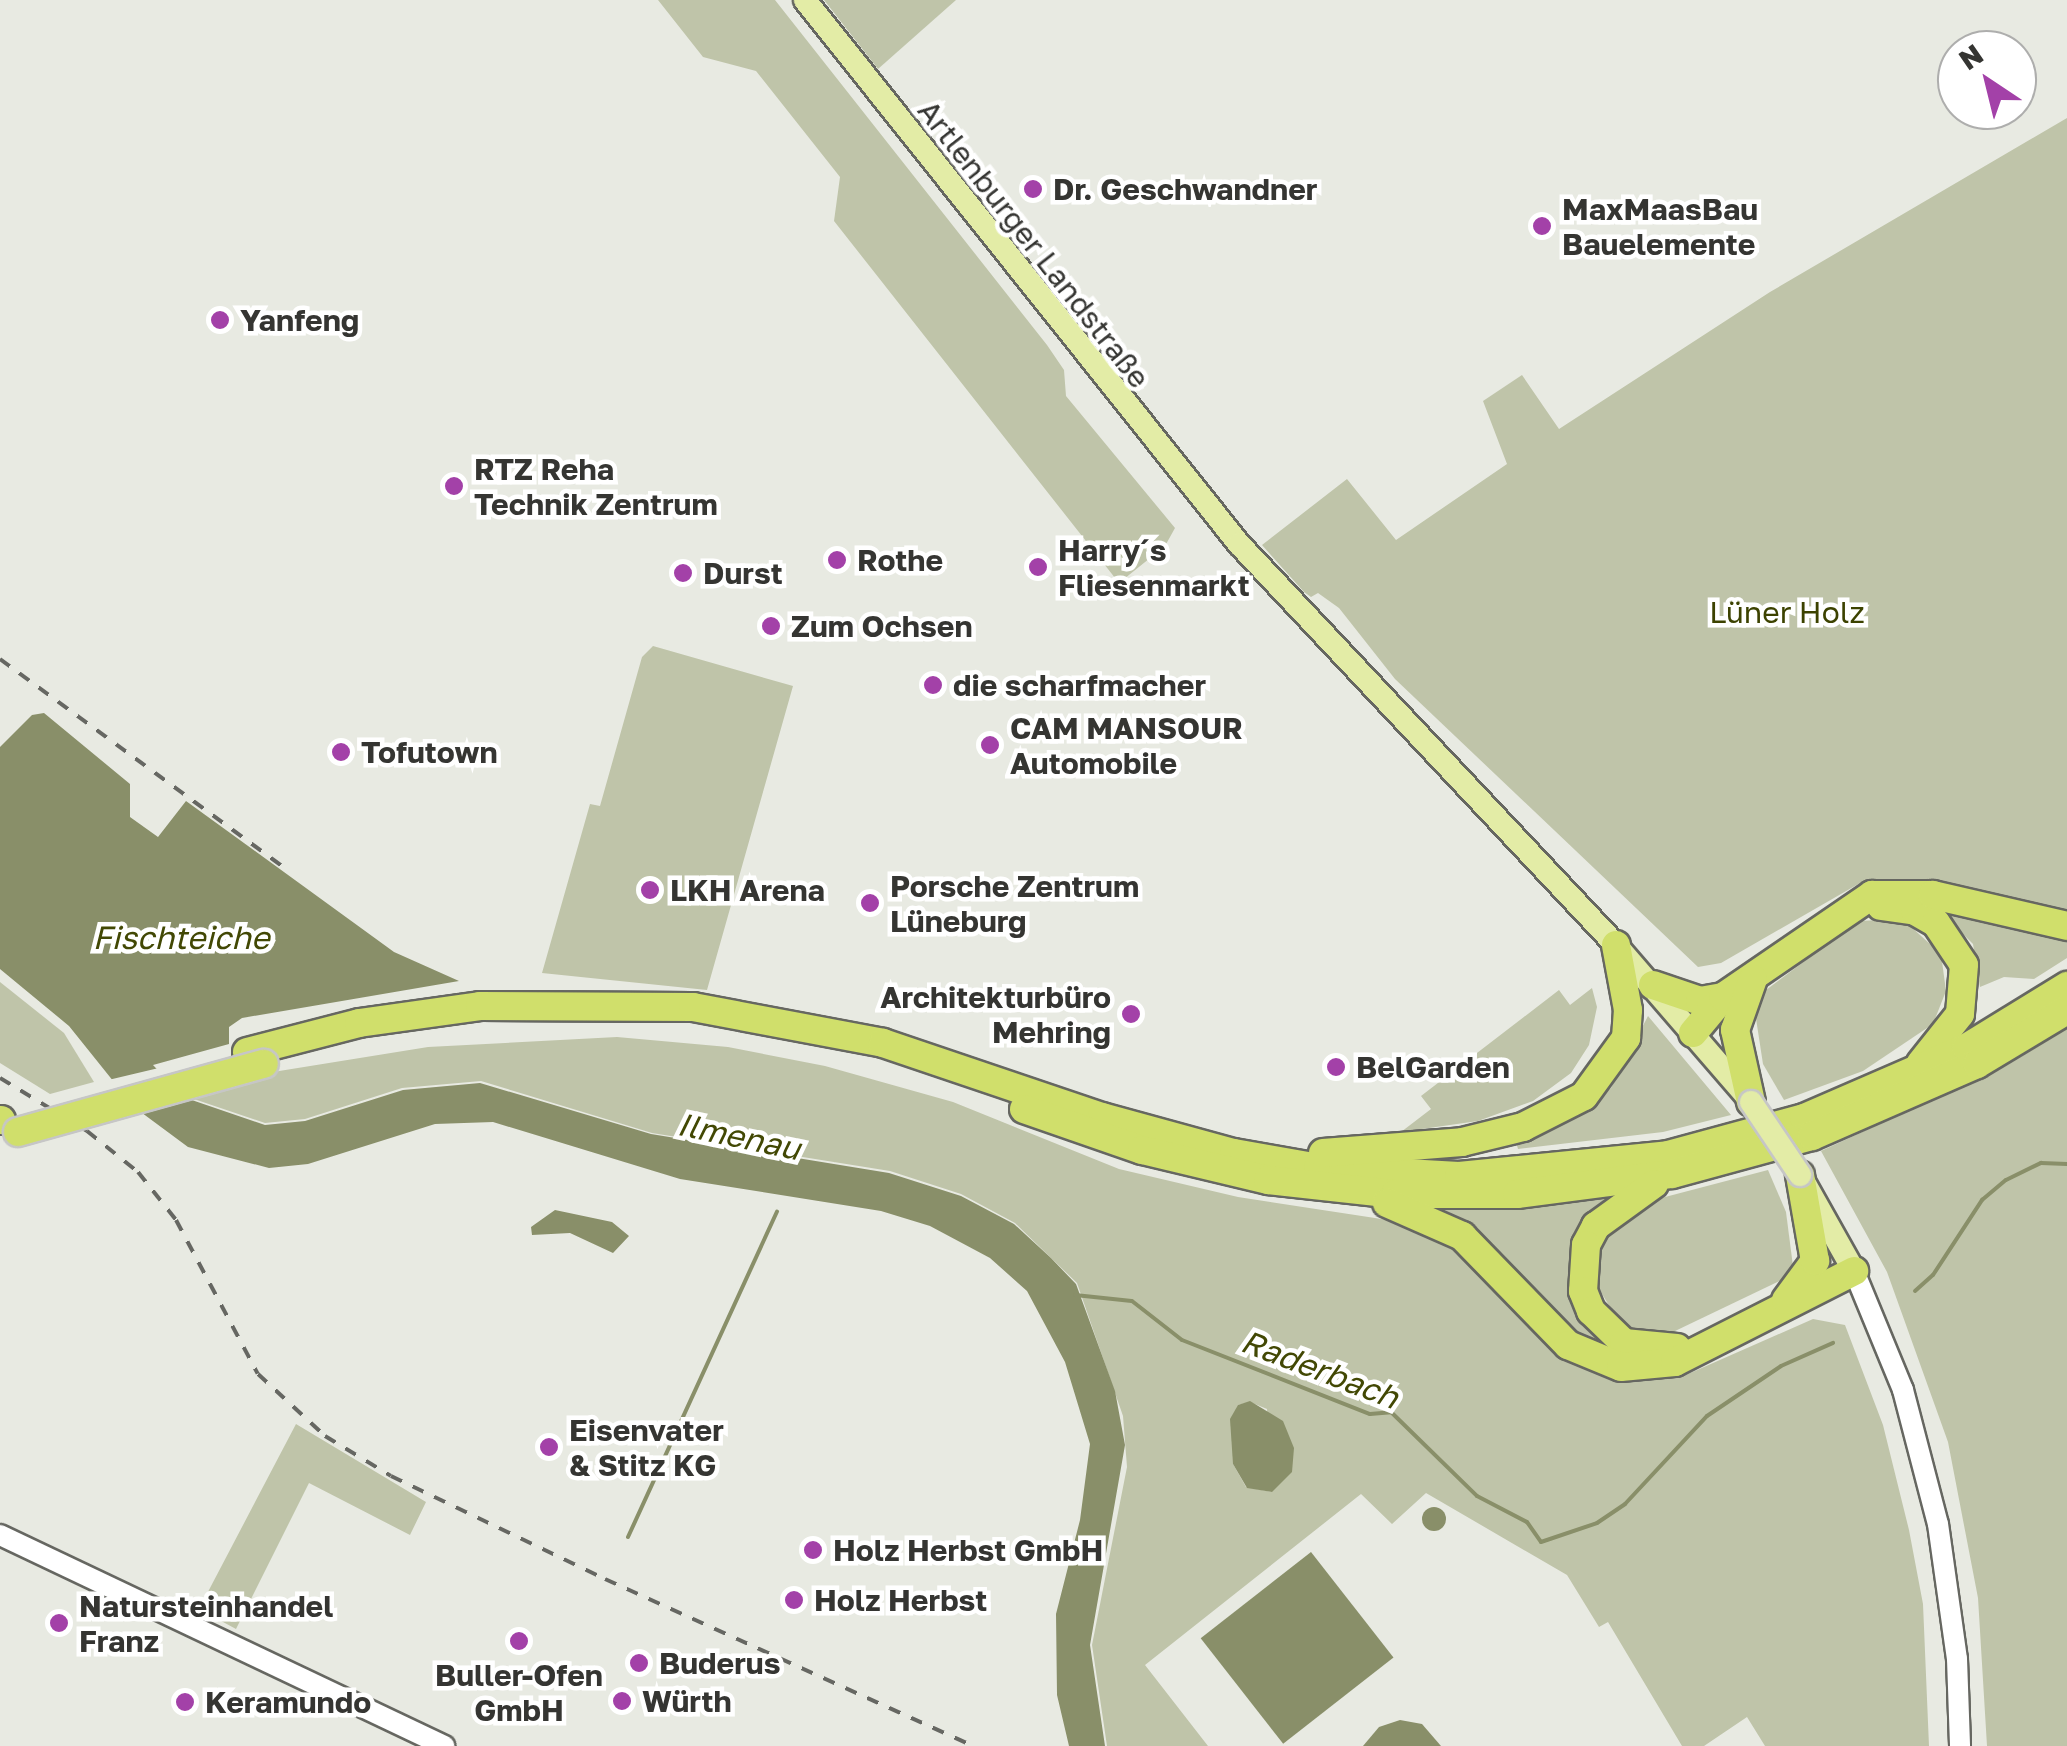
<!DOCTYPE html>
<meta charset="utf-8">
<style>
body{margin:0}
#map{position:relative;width:2067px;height:1746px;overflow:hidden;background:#e8eae2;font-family:"Golos Text",sans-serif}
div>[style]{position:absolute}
.green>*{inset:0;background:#bfc4a9}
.water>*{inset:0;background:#898f69;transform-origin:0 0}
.round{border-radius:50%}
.pier>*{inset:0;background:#e8eae2}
.stream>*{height:4px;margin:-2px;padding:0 2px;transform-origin:2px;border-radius:2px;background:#898f69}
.roads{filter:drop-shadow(2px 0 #666761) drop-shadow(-2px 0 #666761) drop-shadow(0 2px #666761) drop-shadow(0 -2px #666761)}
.secondary>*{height:20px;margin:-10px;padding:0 10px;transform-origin:10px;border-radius:10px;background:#fff}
.primary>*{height:22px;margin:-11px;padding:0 11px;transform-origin:11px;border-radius:11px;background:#e3eca6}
.highway>*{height:28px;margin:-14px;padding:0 14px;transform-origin:14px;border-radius:14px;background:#d0df6b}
.rail>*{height:4px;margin-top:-2px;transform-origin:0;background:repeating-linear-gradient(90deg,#666762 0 12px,transparent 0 24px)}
.bridges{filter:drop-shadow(2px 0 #c6c6c6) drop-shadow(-2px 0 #c6c6c6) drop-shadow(0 2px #c6c6c6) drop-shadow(0 -2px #c6c6c6)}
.primary-bridge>*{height:22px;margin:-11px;padding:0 11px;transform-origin:11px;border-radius:11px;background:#e3eca6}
.highway-bridge>*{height:28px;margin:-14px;padding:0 14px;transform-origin:14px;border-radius:14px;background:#d0df6b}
.dots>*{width:28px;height:28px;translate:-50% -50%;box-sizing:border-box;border:5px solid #fff;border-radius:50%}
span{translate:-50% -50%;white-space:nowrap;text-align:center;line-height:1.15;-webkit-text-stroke:9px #fff;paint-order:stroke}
.poi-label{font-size:30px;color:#353532;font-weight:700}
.left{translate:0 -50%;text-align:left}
.right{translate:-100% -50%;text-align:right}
.street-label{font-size:30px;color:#353532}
.park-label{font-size:30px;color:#3c4200}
.water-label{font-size:32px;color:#424804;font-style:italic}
.north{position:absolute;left:1937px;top:30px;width:100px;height:100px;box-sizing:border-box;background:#fff;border:2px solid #aeaead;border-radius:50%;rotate:325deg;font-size:28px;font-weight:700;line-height:40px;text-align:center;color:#353532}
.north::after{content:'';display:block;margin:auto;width:35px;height:45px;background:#a341a8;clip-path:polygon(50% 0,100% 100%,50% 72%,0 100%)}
</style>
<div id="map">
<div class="green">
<i style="clip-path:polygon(658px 0,775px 0,1047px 345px,1064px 370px,1066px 396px,1175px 528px,1165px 546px,1119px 583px,834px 221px,840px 177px,756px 71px,703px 57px)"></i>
<i style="clip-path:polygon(824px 0,956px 0,878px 69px)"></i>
<i style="clip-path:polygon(2067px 118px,2067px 910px,1939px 880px,1867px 879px,1721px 963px,1698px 967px,1395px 679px,1339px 608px,1318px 593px,1311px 597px,1304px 592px,1262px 545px,1347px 479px,1396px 540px,1507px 464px,1483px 401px,1522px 375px,1559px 429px,1770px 292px)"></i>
<i style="clip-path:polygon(653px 646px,793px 686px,707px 990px,542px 973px,590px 804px,600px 806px,642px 657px)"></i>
<i style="clip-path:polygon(1944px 905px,2067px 936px,2067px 958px,2034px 979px,2004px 977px,1980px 987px,1973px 944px,1948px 919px)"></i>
<i style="clip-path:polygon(1881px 920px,1909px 925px,1941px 954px,1946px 991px,1933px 1024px,1863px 1071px,1784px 1100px,1763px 1064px,1755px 1012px,1762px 993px,1858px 921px)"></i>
<i style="clip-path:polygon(0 982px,64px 1033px,94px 1082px,50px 1094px,0 1063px)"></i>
<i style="clip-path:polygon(1592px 988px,1597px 1007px,1589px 1045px,1571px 1073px,1533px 1101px,1478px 1121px,1401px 1132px,1431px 1109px,1421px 1096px,1559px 990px,1570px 1005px)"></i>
<i style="clip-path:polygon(1648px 1016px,1731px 1115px,1663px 1132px,1518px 1149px,1516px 1142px,1565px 1122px,1611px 1088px)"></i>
<i style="clip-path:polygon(2067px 1024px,2067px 1746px,1987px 1746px,1978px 1598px,1948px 1442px,1887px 1272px,1821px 1151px,1984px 1076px)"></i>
<i style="clip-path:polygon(evenodd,617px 1037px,728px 1047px,825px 1066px,953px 1102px,1119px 1169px,1238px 1197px,1388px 1220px,1452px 1249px,1559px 1358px,1618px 1383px,1679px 1378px,1813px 1319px,1845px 1325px,1883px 1425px,1909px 1530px,1923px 1604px,1929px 1746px,1765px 1746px,1747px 1717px,1704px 1746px,1682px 1746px,1608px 1622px,1599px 1627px,1567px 1575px,1426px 1493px,1392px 1524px,1361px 1494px,1145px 1665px,1208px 1746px,1107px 1746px,1092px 1645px,1127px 1467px,1123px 1416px,1077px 1283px,1015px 1223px,961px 1194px,890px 1171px,652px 1133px,481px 1081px,402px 1088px,305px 1119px,265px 1123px,185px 1096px,273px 1072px,428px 1047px,617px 1037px,1250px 1402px,1267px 1409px,1272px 1492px,1246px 1487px,1233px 1464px,1238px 1405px,1250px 1402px)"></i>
<i style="clip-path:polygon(1768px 1170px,1786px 1212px,1794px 1274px,1673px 1332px,1639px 1332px,1619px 1322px,1596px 1284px,1597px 1248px,1610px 1229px,1646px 1202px)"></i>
<i style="clip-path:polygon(1632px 1189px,1573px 1267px,1647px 1359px,1573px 1338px,1418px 1203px)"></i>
<i style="clip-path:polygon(296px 1424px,426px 1502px,410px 1535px,309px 1483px,236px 1629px,199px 1609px)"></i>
</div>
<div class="water">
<i style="clip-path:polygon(44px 713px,130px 784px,130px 817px,158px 837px,186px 801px,394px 952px,459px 981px,242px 1018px,229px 1027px,229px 1044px,153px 1065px,183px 1097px,265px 1125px,305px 1121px,403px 1090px,480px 1083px,651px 1134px,889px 1173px,961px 1196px,1014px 1224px,1051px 1258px,1076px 1284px,1115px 1391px,1125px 1445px,1090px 1645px,1105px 1746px,1069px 1746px,1057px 1695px,1056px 1614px,1080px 1520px,1090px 1444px,1065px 1362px,1027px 1291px,990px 1258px,930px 1226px,881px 1211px,680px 1179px,493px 1122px,435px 1124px,308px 1164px,269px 1168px,188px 1147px,134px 1107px,69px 1026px,0 969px,0 747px,32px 715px)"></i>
<i style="clip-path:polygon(555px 1210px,612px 1222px,629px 1236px,613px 1253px,570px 1233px,532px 1235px,531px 1227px)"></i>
<i style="clip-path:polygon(1250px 1401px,1283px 1421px,1294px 1448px,1292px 1472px,1272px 1492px,1247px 1488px,1233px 1464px,1230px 1419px,1238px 1405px)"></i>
<i class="round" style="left:1422px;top:1507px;width:24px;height:24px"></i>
<i style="left:1311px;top:1552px;width:134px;height:140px;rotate:52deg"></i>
<i style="clip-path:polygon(1400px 1720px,1422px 1724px,1441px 1746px,1363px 1746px,1379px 1727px)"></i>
</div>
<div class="pier">
<i style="clip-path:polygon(184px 1062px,161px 1068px,186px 1093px,130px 1110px,104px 1081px)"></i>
</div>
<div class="stream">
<i style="left:1915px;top:1291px;width:24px;rotate:-42deg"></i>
<i style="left:1933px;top:1275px;width:90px;rotate:-56.8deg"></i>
<i style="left:1982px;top:1200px;width:31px;rotate:-40deg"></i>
<i style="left:2006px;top:1180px;width:39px;rotate:-26deg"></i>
<i style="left:2041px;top:1163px;width:26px;rotate:2deg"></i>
<i style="left:1075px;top:1295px;width:57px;rotate:6deg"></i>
<i style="left:1132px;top:1301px;width:63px;rotate:38deg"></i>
<i style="left:1182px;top:1340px;width:202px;rotate:21.5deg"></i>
<i style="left:1370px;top:1414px;width:21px;rotate:-5deg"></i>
<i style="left:1391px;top:1412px;width:120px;rotate:44.3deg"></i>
<i style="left:1477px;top:1496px;width:56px;rotate:27.5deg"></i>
<i style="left:1527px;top:1522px;width:24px;rotate:55deg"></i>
<i style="left:1541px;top:1542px;width:59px;rotate:-18.7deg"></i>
<i style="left:1597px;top:1523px;width:34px;rotate:-34deg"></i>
<i style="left:1625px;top:1504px;width:120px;rotate:-47deg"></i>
<i style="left:1707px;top:1416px;width:89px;rotate:-34deg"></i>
<i style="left:1781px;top:1366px;width:57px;rotate:-23.9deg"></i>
<i style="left:628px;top:1537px;width:358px;rotate:-65.4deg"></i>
</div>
<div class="roads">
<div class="secondary">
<i style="left:1854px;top:1271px;width:129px;rotate:67.6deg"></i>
<i style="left:1903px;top:1390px;width:138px;rotate:75.4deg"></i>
<i style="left:1938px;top:1524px;width:136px;rotate:82deg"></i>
<i style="left:1957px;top:1659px;width:87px;rotate:88deg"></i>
<i style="left:0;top:1535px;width:492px;rotate:25.4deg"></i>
</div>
<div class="primary">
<i style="left:805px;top:0;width:696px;rotate:51.42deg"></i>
<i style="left:1239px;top:544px;width:550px;rotate:46.77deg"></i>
<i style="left:1616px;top:945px;width:203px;rotate:49.2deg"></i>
<i style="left:1804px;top:1182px;width:102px;rotate:60.7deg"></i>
</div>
<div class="highway">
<i style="left:1881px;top:906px;width:34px;rotate:8deg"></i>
<i style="left:1915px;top:911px;width:24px;rotate:30deg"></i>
<i style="left:1936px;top:923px;width:50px;rotate:56.3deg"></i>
<i style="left:1964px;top:965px;width:49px;rotate:94.7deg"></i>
<i style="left:1960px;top:1014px;width:63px;rotate:128.5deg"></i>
<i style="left:1653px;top:985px;width:50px;rotate:18.8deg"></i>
<i style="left:1700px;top:1001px;width:23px;rotate:-10deg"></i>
<i style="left:1693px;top:1033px;width:47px;rotate:-50.2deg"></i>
<i style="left:1723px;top:997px;width:181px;rotate:-34.4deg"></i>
<i style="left:1872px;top:895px;width:61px"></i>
<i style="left:1933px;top:895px;width:138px;rotate:13deg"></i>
<i style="left:247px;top:1052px;width:116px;rotate:-14.5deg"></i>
<i style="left:359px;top:1023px;width:122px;rotate:-8deg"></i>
<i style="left:480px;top:1006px;width:213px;rotate:0.3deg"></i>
<i style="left:693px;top:1007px;width:193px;rotate:10.7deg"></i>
<i style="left:883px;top:1043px;width:231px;rotate:18.7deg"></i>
<i style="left:1102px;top:1117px;width:137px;rotate:15.3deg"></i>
<i style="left:1234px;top:1153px;width:85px;rotate:10.1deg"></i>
<i style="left:1318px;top:1168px;width:141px;rotate:3.2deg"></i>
<i style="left:1459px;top:1176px;width:210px;rotate:-5.7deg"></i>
<i style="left:1668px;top:1155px;width:141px;rotate:-15.2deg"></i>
<i style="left:1804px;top:1118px;width:176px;rotate:-23.4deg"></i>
<i style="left:1966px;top:1048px;width:119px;rotate:-31.5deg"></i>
<i style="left:1751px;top:1102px;width:74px;rotate:-102.5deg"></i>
<i style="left:1735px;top:1030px;width:54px;rotate:-70.6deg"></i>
<i style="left:1024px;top:1109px;width:125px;rotate:19.2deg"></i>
<i style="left:1142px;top:1150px;width:130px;rotate:13.4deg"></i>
<i style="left:1268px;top:1180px;width:128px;rotate:6.3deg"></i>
<i style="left:1395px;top:1194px;width:122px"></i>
<i style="left:1517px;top:1194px;width:156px;rotate:-7.4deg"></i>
<i style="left:1672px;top:1174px;width:145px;rotate:-15.2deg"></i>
<i style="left:1812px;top:1136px;width:180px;rotate:-23.6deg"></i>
<i style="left:1977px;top:1064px;width:105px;rotate:-31deg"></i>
<i style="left:0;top:1120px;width:1px"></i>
<i style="left:1323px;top:1153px;width:139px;rotate:-4.5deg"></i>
<i style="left:1462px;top:1142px;width:63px;rotate:-13.8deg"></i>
<i style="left:1523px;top:1127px;width:68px;rotate:-26.9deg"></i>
<i style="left:1584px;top:1096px;width:72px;rotate:-54.1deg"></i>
<i style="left:1626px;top:1038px;width:28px;rotate:-86deg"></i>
<i style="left:1628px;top:1010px;width:66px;rotate:-100.5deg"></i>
<i style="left:1654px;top:1184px;width:72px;rotate:144.1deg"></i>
<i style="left:1596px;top:1226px;width:21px;rotate:118deg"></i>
<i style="left:1586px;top:1245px;width:46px;rotate:93.7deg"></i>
<i style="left:1583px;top:1291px;width:22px;rotate:68deg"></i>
<i style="left:1591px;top:1311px;width:46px;rotate:44.1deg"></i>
<i style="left:1624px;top:1343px;width:53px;rotate:5.4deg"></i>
<i style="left:1387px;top:1203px;width:82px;rotate:23.7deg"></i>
<i style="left:1462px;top:1236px;width:152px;rotate:45.8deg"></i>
<i style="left:1568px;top:1345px;width:57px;rotate:22.5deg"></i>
<i style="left:1621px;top:1367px;width:54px;rotate:-5.3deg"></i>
<i style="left:1675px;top:1362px;width:201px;rotate:-26.9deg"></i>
<i style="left:1786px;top:1300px;width:49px;rotate:-53.4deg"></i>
<i style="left:1815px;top:1261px;width:87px;rotate:-99.9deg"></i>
</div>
</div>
<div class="rail">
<i style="left:0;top:659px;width:353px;rotate:36.3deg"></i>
<i style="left:0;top:1078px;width:102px;rotate:31.3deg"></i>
<i style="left:87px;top:1131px;width:65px;rotate:38.8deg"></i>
<i style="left:138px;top:1172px;width:61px;rotate:51.6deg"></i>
<i style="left:176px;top:1220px;width:174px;rotate:62deg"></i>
<i style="left:258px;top:1374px;width:91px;rotate:42.8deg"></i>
<i style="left:325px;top:1436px;width:77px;rotate:31.2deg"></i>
<i style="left:391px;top:1476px;width:237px;rotate:25.7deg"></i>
<i style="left:605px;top:1579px;width:404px;rotate:24.4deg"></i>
</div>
<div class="bridges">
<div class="primary-bridge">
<i style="left:1751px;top:1102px;width:88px;rotate:56.1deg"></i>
</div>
<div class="highway-bridge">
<i style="left:18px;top:1132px;width:255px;rotate:-15.5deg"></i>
</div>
</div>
<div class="dots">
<i style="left:1033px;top:189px;background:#a341a8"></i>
<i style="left:1542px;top:226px;background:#a341a8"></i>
<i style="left:220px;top:320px;background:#a341a8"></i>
<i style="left:454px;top:486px;background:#a341a8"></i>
<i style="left:837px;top:560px;background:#a341a8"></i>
<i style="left:1038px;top:567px;background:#a341a8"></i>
<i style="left:683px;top:573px;background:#a341a8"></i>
<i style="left:771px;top:626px;background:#a341a8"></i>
<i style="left:933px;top:685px;background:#a341a8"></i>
<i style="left:990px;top:745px;background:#a341a8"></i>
<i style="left:341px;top:752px;background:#a341a8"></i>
<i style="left:650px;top:890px;background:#a341a8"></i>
<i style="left:870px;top:903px;background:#a341a8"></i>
<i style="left:1131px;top:1014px;background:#a341a8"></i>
<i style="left:1336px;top:1067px;background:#a341a8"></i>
<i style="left:549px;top:1447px;background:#a341a8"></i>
<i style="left:813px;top:1550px;background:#a341a8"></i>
<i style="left:794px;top:1600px;background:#a341a8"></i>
<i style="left:59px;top:1623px;background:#a341a8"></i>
<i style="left:519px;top:1641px;background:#a341a8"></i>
<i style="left:639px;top:1663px;background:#a341a8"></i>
<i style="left:622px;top:1701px;background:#a341a8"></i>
<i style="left:185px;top:1702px;background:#a341a8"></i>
</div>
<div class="poi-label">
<span class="left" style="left:1053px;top:189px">Dr. Geschwandner</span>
<span class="left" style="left:1562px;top:226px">MaxMaasBau<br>Bauelemente</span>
<span class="left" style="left:240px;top:320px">Yanfeng</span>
<span class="left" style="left:474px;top:486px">RTZ Reha<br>Technik Zentrum</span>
<span class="left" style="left:1058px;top:567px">Harry´s<br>Fliesenmarkt</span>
<span class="left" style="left:857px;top:560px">Rothe</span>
<span class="left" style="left:703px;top:573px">Durst</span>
<span class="left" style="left:791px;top:626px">Zum Ochsen</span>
<span class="left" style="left:953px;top:685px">die scharfmacher</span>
<span class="left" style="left:1010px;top:745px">CAM MANSOUR<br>Automobile</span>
<span class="left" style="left:361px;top:752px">Tofutown</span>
<span class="left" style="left:890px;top:903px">Porsche Zentrum<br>Lüneburg</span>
<span class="left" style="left:670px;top:890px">LKH Arena</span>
<span class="right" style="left:1111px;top:1014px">Architekturbüro<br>Mehring</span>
<span class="left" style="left:1356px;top:1067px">BelGarden</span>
<span class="left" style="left:569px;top:1447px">Eisenvater<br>&amp; Stitz KG</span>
<span class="left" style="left:833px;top:1550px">Holz Herbst GmbH</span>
<span class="left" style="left:814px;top:1600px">Holz Herbst</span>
<span class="left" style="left:79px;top:1623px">Natursteinhandel<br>Franz</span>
<span class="left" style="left:659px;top:1663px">Buderus</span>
<span style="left:519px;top:1692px">Buller-Ofen<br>GmbH</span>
<span class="left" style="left:642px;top:1701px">Würth</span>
<span class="left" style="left:205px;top:1702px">Keramundo</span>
</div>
<div class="street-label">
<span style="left:1034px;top:244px;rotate:52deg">Artlenburger Landstraße</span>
</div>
<div class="park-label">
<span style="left:1787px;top:612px">Lüner Holz</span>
</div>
<div class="water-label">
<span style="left:181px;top:937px">Fischteiche</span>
<span style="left:739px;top:1136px;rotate:12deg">Ilmenau</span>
<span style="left:1320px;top:1369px;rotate:21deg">Raderbach</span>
</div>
<div class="north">N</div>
</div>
